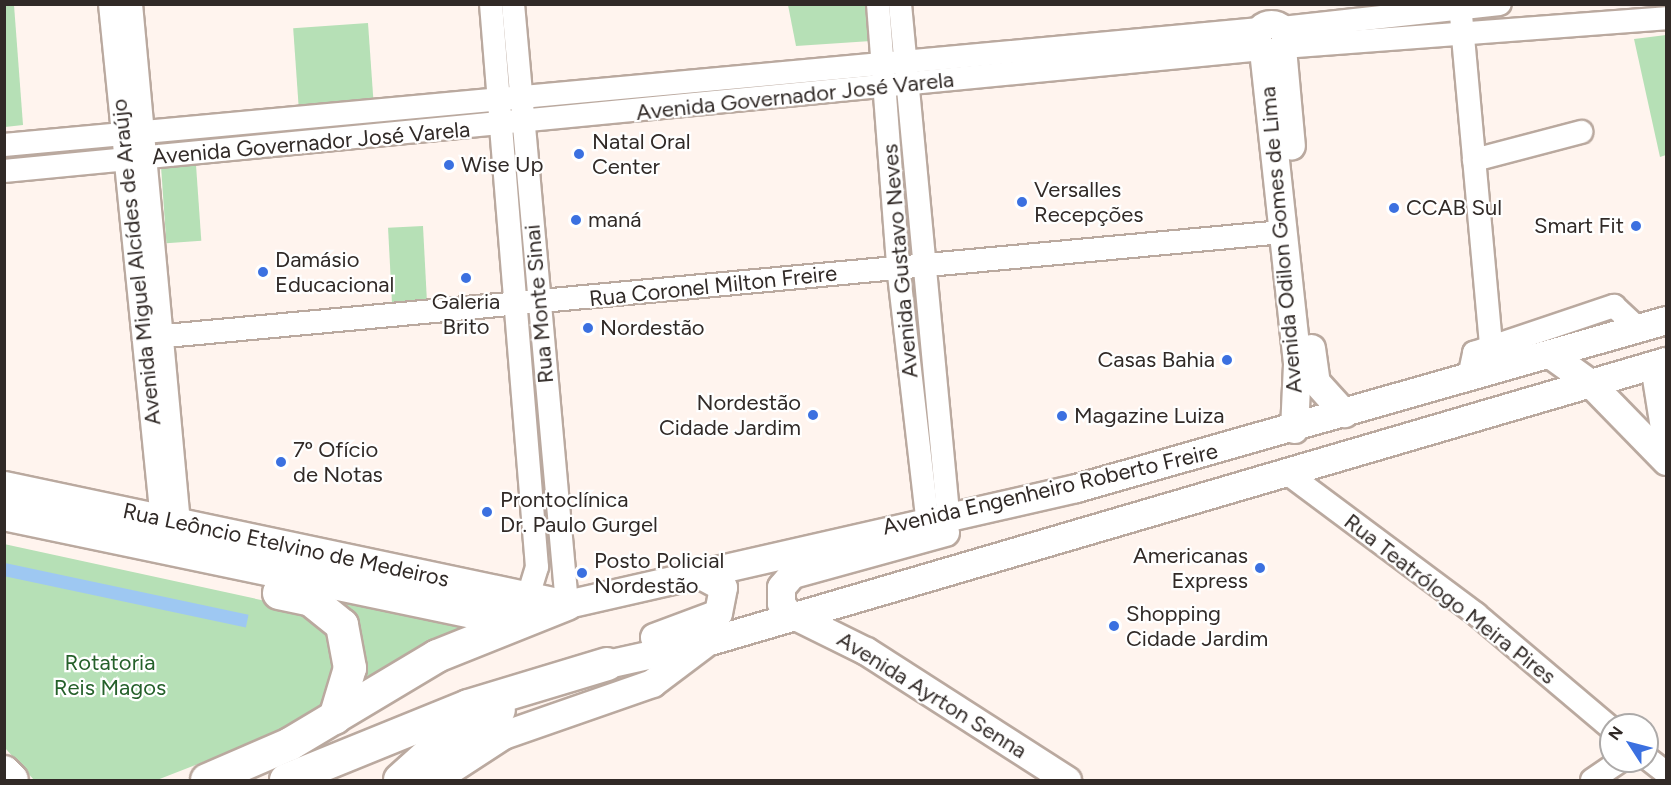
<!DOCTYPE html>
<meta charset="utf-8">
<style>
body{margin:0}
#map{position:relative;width:1671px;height:785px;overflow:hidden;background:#fff4ee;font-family:Figtree,sans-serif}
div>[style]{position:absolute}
.green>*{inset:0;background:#b6e0b6;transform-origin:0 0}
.water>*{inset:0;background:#9ec8f2;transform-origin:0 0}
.roads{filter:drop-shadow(2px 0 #baa99f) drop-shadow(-2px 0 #baa99f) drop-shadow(0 2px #baa99f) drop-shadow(0 -2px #baa99f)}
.minor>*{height:22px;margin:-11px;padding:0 11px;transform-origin:11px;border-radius:11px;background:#fff}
.major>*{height:27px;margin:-13.5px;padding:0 13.5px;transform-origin:13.5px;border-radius:13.5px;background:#fff}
.major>.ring{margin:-13.5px;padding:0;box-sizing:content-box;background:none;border:27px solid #fff;border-radius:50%}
.highway>*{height:32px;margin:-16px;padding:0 16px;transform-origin:16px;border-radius:16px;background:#fff}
.dots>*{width:16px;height:16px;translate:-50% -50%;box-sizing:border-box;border:3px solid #fff;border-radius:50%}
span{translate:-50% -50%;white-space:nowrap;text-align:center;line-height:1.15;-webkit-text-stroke:4.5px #fff;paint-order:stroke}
.street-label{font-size:22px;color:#312a27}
.poi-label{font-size:22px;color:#312a27}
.left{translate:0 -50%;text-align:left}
.right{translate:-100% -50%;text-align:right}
.park-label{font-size:22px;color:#25602a}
.frame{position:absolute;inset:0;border:6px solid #312a27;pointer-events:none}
.north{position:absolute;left:1599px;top:713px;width:60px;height:60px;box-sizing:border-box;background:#fff;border:2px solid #adaaa9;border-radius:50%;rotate:306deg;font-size:16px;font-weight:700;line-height:24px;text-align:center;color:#312a27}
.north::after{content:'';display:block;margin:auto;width:21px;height:27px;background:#3b70e0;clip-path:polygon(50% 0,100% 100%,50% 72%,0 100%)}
</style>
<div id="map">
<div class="green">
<i style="clip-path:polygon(5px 4px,14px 5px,23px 125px,5px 127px)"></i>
<i style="clip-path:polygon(788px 5px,865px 5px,871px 41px,796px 46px)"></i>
<i style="left:368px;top:23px;width:78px;height:75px;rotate:86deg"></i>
<i style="clip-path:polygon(1666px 35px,1666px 155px,1660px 157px,1634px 39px)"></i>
<i style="left:196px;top:165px;width:76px;height:35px;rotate:86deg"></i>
<i style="left:423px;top:226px;width:76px;height:35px;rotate:87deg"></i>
<i style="clip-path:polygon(4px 544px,312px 611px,333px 633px,337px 658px,330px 689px,318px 710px,293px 727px,157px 780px,34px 780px,5px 748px)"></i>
<i style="clip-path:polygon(322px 596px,481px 621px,352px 697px)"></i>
</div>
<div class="water">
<i style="left:5px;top:563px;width:249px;height:13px;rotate:12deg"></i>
</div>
<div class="roads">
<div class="minor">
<i style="left:110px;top:4px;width:519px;rotate:84.25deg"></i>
<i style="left:131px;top:4px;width:521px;rotate:84.72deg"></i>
<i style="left:491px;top:4px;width:565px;rotate:85.33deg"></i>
<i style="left:537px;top:567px;width:28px;rotate:107deg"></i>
<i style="left:513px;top:4px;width:602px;rotate:84.86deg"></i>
<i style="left:878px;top:4px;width:263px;rotate:85.6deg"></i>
<i style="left:898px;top:266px;width:254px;rotate:83.4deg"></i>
<i style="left:900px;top:4px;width:511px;rotate:84.61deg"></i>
<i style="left:1460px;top:4px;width:342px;rotate:84.8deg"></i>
<i style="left:1282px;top:28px;width:219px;rotate:-6.3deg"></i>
<i style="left:1283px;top:47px;width:384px;rotate:-4.3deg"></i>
<i style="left:4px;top:145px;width:1261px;rotate:-5.28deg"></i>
<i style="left:1474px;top:160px;width:111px;rotate:-14.7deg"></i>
<i style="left:4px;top:171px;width:1264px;rotate:-5.54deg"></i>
<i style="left:144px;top:338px;width:1143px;rotate:-5.32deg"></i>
<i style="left:1469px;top:377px;width:25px;rotate:-78deg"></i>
<i style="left:1474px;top:353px;width:148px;rotate:-18.6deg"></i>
<i style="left:1614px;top:306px;width:33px;rotate:43deg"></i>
<i style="left:1287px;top:473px;width:236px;rotate:36.7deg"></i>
<i style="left:1476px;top:614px;width:177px;rotate:40.2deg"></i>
<i style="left:1647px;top:758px;width:24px;rotate:38deg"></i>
<i style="left:1592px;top:780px;width:34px;rotate:-34deg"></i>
</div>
<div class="major">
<i class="ring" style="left:1257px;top:24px;width:1px;height:1px"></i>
<i style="left:1282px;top:48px;width:98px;rotate:84.8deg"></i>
<i style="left:1263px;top:50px;width:316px;rotate:83.8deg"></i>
<i style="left:1297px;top:364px;width:65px;rotate:92.6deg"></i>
<i style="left:1311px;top:348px;width:34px;rotate:82deg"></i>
<i style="left:1316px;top:382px;width:42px;rotate:47.9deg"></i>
<i style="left:1551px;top:355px;width:48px;rotate:35.7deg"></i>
<i style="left:1590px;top:383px;width:109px;rotate:45.7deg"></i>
<i style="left:1654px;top:365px;width:76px;rotate:80.9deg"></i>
<i style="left:4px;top:485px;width:575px;rotate:11.93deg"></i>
<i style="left:567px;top:604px;width:522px;rotate:-12.84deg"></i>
<i style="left:1076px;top:488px;width:613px;rotate:-15.89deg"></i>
<i style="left:945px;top:532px;width:159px;rotate:164.6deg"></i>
<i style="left:792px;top:574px;width:17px;rotate:130deg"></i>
<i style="left:781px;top:587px;width:16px;rotate:90deg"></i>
<i style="left:781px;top:603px;width:11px;rotate:56deg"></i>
<i style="left:787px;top:612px;width:88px;rotate:26.3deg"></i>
<i style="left:866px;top:651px;width:239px;rotate:32.7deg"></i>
<i style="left:654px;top:637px;width:68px;rotate:-20.6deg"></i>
<i style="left:718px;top:613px;width:26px;rotate:-79deg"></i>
<i style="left:723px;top:587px;width:26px;rotate:-152deg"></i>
<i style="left:607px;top:664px;width:101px;rotate:-12.5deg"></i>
<i style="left:706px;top:642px;width:1000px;rotate:-16.32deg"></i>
<i style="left:434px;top:780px;width:82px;rotate:-33.1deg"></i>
<i style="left:503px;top:735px;width:158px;rotate:-19.2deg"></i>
<i style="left:652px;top:683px;width:66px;rotate:-37deg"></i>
</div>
<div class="highway">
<i style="left:4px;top:514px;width:527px;rotate:11.82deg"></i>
<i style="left:279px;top:593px;width:33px;rotate:12deg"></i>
<i style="left:311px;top:600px;width:40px;rotate:39deg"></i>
<i style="left:342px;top:625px;width:44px;rotate:79.5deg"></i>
<i style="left:350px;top:668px;width:52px;rotate:106.7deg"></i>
<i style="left:4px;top:772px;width:11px;rotate:45deg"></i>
<i style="left:207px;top:780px;width:90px;rotate:-23.4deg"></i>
<i style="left:290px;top:744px;width:171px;rotate:-30.9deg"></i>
<i style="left:437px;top:656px;width:140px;rotate:-21.8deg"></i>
<i style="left:286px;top:780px;width:196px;rotate:-22.1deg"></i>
<i style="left:468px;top:706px;width:145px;rotate:-16.8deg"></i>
<i style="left:400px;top:780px;width:40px;rotate:-42deg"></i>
<i style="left:430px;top:753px;width:81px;rotate:-31.9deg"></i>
</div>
</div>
<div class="dots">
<i style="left:579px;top:154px;background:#3b70e0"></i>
<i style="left:449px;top:165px;background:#3b70e0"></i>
<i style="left:1022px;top:202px;background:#3b70e0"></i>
<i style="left:1394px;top:208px;background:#3b70e0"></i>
<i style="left:576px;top:220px;background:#3b70e0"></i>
<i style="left:1636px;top:226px;background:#3b70e0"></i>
<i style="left:263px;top:272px;background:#3b70e0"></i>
<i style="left:466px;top:278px;background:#3b70e0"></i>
<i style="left:588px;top:328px;background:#3b70e0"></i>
<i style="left:1227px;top:360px;background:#3b70e0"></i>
<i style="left:813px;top:415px;background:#3b70e0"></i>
<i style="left:1062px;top:416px;background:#3b70e0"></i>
<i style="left:281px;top:462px;background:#3b70e0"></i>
<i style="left:487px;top:512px;background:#3b70e0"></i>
<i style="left:1260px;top:568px;background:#3b70e0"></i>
<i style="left:582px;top:573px;background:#3b70e0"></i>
<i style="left:1114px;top:626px;background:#3b70e0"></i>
</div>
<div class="street-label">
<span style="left:795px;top:96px;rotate:-6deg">Avenida Governador José Varela</span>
<span style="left:311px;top:143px;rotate:-5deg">Avenida Governador José Varela</span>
<span style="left:1281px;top:240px;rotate:-95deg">Avenida Odilon Gomes de Lima</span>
<span style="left:900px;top:261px;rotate:-95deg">Avenida Gustavo Neves</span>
<span style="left:136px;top:262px;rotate:-96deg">Avenida Miguel Alcídes de Araújo</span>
<span style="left:713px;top:286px;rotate:-6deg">Rua Coronel Milton Freire</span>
<span style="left:539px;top:304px;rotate:-95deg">Rua Monte Sinai</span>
<span style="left:1050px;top:489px;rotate:-13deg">Avenida Engenheiro Roberto Freire</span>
<span style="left:286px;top:545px;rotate:12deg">Rua Leôncio Etelvino de Medeiros</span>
<span style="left:1450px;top:599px;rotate:38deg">Rua Teatrólogo Meira Pires</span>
<span style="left:932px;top:695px;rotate:32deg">Avenida Ayrton Senna</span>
</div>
<div class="poi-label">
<span class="left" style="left:592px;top:154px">Natal Oral<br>Center</span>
<span class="left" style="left:461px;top:165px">Wise Up</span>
<span class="left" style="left:1034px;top:202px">Versalles<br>Recepções</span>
<span class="left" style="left:1406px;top:208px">CCAB Sul</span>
<span class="left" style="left:588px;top:220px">maná</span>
<span class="right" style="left:1624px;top:226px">Smart Fit</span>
<span class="left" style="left:275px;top:272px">Damásio<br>Educacional</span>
<span style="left:466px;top:314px">Galeria<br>Brito</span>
<span class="left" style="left:600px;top:328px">Nordestão</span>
<span class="right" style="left:1215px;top:360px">Casas Bahia</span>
<span class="right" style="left:801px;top:415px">Nordestão<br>Cidade Jardim</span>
<span class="left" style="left:1074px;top:416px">Magazine Luiza</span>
<span class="left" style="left:293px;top:462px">7º Ofício<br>de Notas</span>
<span class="left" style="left:500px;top:512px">Prontoclínica<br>Dr. Paulo Gurgel</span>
<span class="right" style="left:1248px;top:568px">Americanas<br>Express</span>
<span class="left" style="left:594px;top:573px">Posto Policial<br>Nordestão</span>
<span class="left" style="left:1126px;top:626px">Shopping<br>Cidade Jardim</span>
</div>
<div class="park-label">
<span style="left:110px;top:675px">Rotatoria<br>Reis Magos</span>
</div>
<div class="frame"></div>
<div class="north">N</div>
</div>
